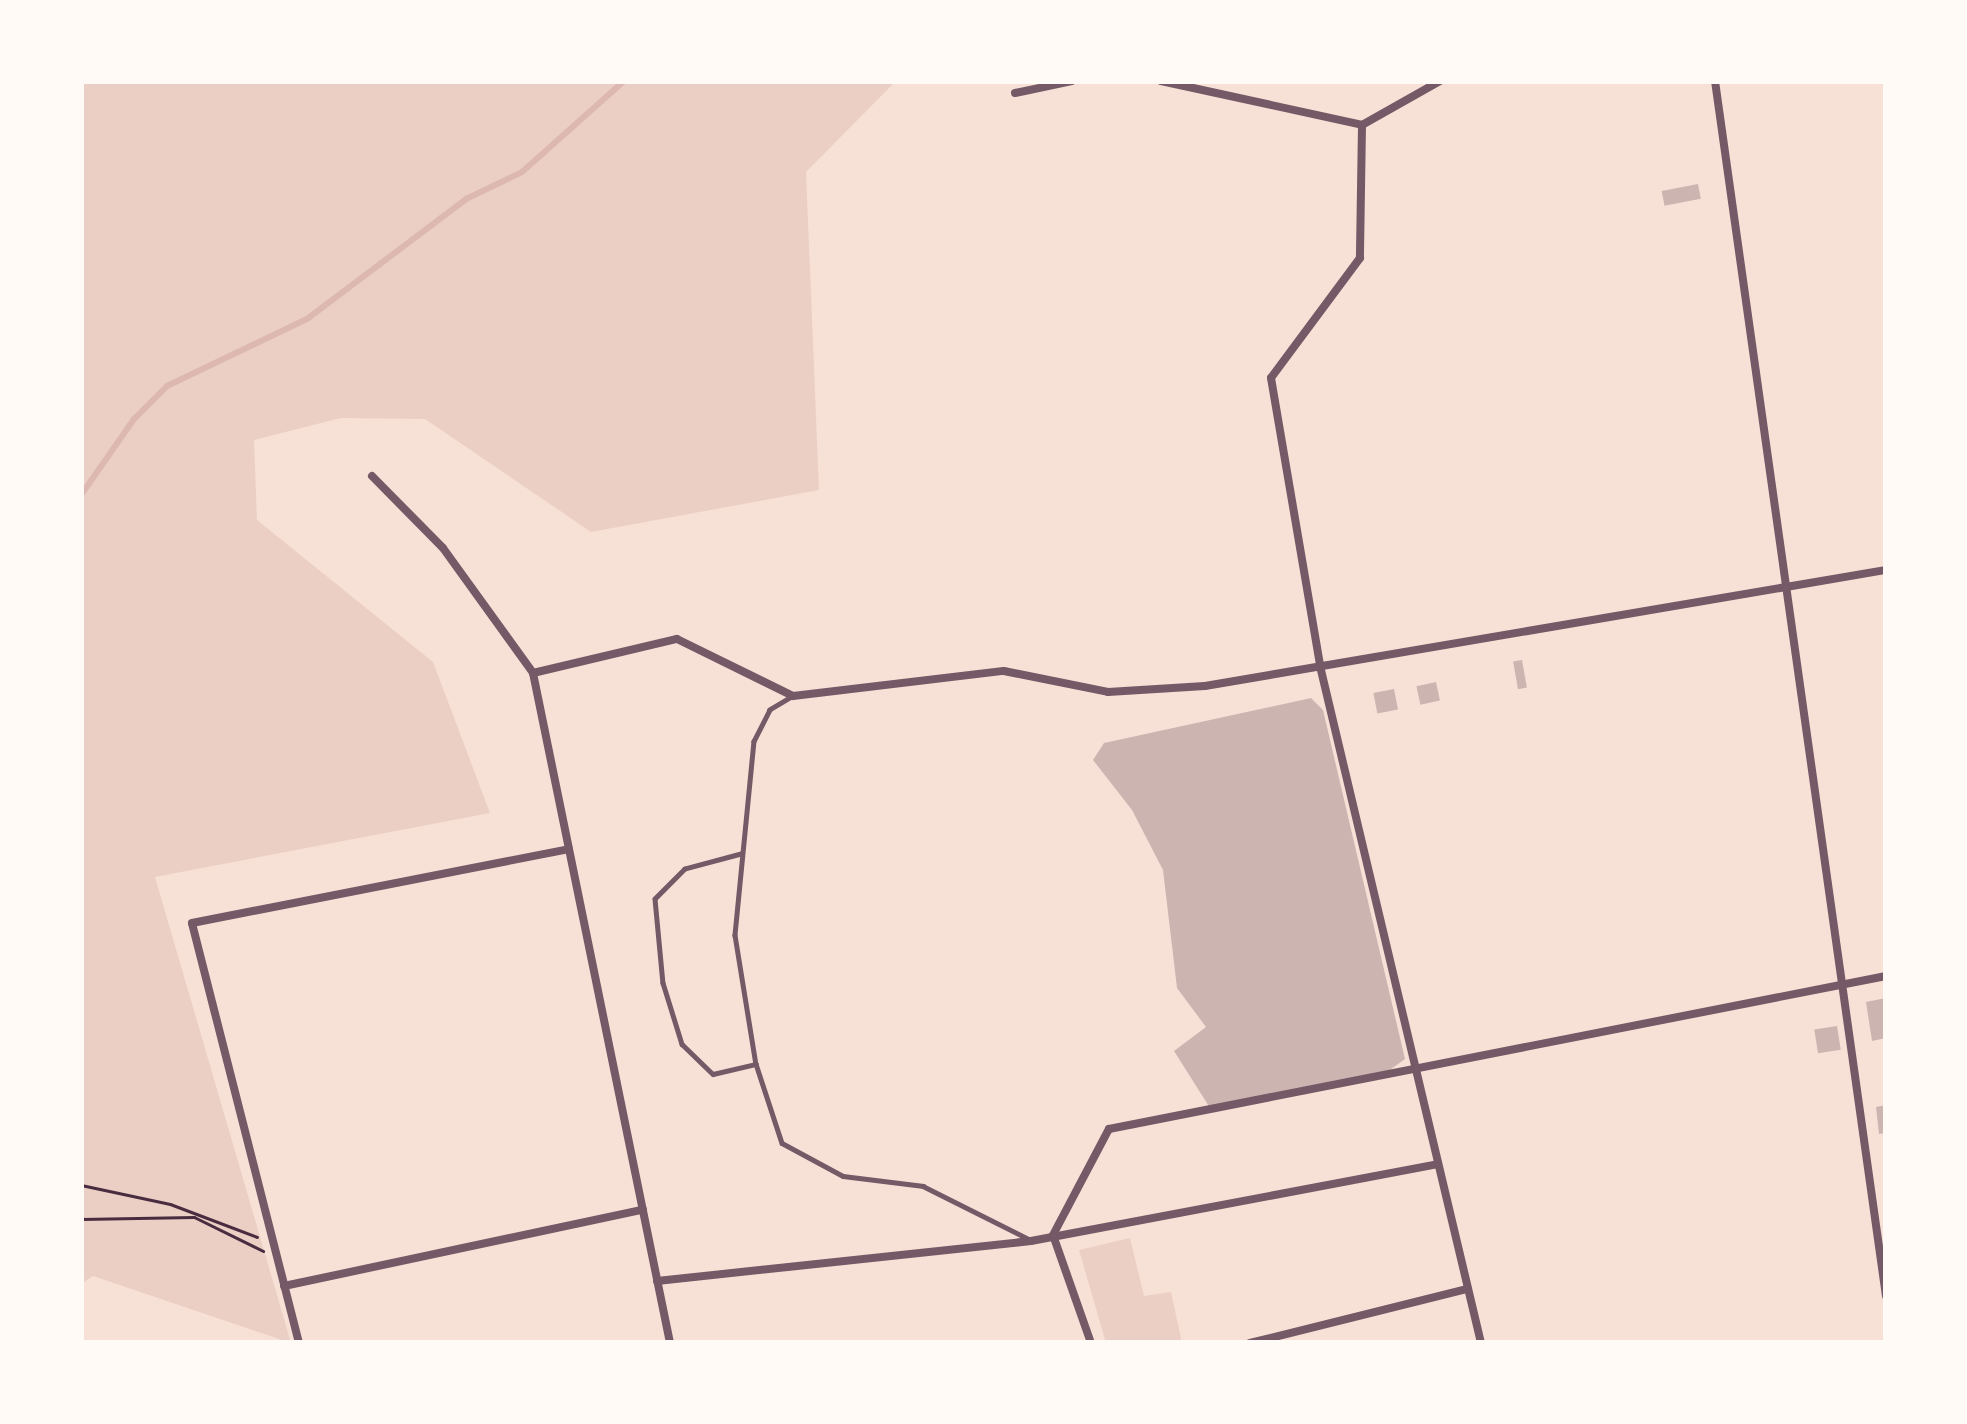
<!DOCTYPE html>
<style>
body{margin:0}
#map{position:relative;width:1967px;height:1424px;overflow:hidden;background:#f7e1d7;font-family:Manrope,sans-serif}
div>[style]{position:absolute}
.green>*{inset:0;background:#ebcfc5}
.stream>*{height:6px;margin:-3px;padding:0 3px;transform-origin:3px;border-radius:3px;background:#dcb8b0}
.building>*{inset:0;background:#ccb4b1;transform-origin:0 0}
.path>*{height:3px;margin:-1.5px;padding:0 1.5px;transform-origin:1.5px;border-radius:1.5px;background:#4a2c40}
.service>*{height:4.5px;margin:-2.25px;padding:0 2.25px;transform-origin:2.25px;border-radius:2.25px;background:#755966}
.minor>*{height:8px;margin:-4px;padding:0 4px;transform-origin:4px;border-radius:4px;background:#755966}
span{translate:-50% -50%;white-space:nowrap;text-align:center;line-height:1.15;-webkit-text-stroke:12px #fffaf5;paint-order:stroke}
.frame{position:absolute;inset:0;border:84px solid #fffaf5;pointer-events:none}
</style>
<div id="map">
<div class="green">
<i style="clip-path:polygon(81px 81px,896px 81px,806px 172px,819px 490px,591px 532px,425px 419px,341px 418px,254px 440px,257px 520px,433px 662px,490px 813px,155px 877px,291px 1343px,93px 1276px,81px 1284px)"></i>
<i style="clip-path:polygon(1130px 1238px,1144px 1296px,1171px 1292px,1182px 1343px,1106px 1343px,1079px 1250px)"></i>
</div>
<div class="stream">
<i style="left:81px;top:495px;width:93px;rotate:-55.1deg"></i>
<i style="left:134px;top:419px;width:47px;rotate:-45deg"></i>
<i style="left:167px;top:386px;width:155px;rotate:-25.6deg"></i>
<i style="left:307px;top:319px;width:199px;rotate:-37deg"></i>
<i style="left:466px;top:199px;width:62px;rotate:-25.7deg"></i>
<i style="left:522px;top:172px;width:137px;rotate:-41.7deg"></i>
</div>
<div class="building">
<i style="left:1698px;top:184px;width:15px;height:37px;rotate:79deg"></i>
<i style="left:1522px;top:660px;width:28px;height:9px;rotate:80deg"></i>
<i style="left:1436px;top:682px;width:19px;height:20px;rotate:78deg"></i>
<i style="left:1394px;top:689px;width:21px;height:21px;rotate:79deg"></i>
<i style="clip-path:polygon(1311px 698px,1323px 710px,1405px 1059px,1387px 1072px,1210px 1108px,1174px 1051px,1206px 1027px,1177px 988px,1163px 870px,1132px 810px,1093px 760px,1104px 743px)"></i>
<i style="clip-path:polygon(1886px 998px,1886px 1038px,1872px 1041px,1866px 1002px)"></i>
<i style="left:1837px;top:1026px;width:24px;height:23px;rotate:81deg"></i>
<i style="clip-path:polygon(1886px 1105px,1886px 1133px,1879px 1134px,1876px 1107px)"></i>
</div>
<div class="path">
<i style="left:81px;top:1185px;width:91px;rotate:12.1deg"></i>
<i style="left:170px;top:1204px;width:93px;rotate:20.8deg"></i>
<i style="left:81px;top:1219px;width:113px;rotate:-1deg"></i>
<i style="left:194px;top:1217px;width:77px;rotate:26.2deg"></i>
</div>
<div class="service">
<i style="left:793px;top:696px;width:27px;rotate:149deg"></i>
<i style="left:770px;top:710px;width:35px;rotate:117deg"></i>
<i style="left:754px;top:741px;width:195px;rotate:95.6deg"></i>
<i style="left:735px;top:935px;width:131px;rotate:80.8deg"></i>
<i style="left:756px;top:1064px;width:83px;rotate:71.8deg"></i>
<i style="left:782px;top:1143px;width:69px;rotate:28.4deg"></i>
<i style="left:843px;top:1176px;width:81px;rotate:7.1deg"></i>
<i style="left:923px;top:1186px;width:116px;rotate:26.6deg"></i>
<i style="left:741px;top:854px;width:58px;rotate:165deg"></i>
<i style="left:685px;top:869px;width:42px;rotate:135deg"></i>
<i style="left:655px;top:899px;width:84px;rotate:84.6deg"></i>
<i style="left:663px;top:983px;width:64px;rotate:72.7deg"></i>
<i style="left:682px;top:1044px;width:43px;rotate:44.1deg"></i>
<i style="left:713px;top:1074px;width:44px;rotate:-13.1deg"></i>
</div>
<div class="minor">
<i style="left:1161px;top:81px;width:206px;rotate:12.3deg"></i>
<i style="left:1362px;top:125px;width:90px;rotate:-29.4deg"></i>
<i style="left:1715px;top:81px;width:1227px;rotate:81.99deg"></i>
<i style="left:1015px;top:93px;width:58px;rotate:-11.9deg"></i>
<i style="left:1362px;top:125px;width:133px;rotate:90.9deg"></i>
<i style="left:1360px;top:258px;width:149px;rotate:126.6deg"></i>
<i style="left:1271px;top:378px;width:292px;rotate:80.3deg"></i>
<i style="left:1320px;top:666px;width:696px;rotate:76.62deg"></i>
<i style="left:372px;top:476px;width:101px;rotate:45.4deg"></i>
<i style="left:443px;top:548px;width:154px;rotate:54.2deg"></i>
<i style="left:533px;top:673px;width:684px;rotate:78.44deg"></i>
<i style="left:533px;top:673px;width:148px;rotate:-13.3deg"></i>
<i style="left:677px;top:639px;width:129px;rotate:26.2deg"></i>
<i style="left:793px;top:696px;width:212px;rotate:-6.8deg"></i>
<i style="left:1004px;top:671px;width:106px;rotate:11.4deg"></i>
<i style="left:1108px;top:692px;width:97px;rotate:-3.5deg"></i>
<i style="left:1205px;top:686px;width:691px;rotate:-9.67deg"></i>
<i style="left:657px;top:1281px;width:376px;rotate:-6.1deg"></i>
<i style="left:1031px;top:1241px;width:414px;rotate:-10.7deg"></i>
<i style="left:284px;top:1286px;width:367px;rotate:-12deg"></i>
<i style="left:299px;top:1343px;width:433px;rotate:-104.3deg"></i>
<i style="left:192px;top:923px;width:384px;rotate:-11.1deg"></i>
<i style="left:1091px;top:1343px;width:114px;rotate:-109.4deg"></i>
<i style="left:1053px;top:1235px;width:120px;rotate:-62.2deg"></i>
<i style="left:1109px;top:1129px;width:792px;rotate:-11.14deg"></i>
<i style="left:1250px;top:1343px;width:224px;rotate:-14deg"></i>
</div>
<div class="frame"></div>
</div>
